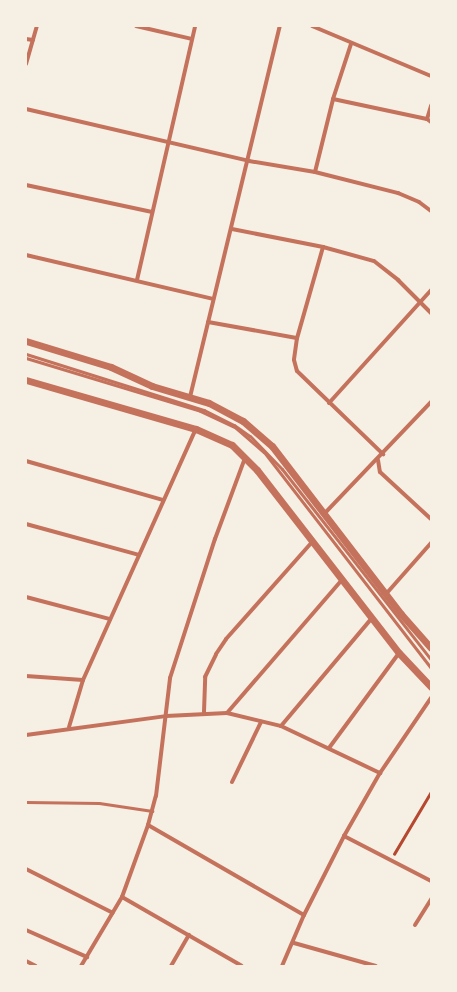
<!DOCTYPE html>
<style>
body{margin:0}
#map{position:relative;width:457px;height:992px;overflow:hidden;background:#f6efe4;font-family:"PT Sans",sans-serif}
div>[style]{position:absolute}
.path>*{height:2.5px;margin:-1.25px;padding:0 1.25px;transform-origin:1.25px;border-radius:1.25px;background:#b5482f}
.service>*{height:3px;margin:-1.5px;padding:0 1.5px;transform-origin:1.5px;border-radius:1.5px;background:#c5725c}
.minor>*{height:4px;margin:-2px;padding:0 2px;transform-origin:2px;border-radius:2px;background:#c5725c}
.tertiary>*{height:7px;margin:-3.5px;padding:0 3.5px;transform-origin:3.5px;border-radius:3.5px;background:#c5725c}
span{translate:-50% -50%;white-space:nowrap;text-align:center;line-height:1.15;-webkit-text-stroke:3px #f6efe4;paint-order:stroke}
.frame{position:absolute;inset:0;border:27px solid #f6efe4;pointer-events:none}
</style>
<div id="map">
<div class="path">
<i style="left:394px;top:854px;width:72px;rotate:-59.2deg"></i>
</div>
<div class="service">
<i style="left:26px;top:354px;width:187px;rotate:17.5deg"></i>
<i style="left:204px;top:410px;width:34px;rotate:27deg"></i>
<i style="left:234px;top:425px;width:19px;rotate:35deg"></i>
<i style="left:250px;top:436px;width:46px;rotate:45.9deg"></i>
<i style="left:282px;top:469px;width:242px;rotate:52deg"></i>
<i style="left:26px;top:358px;width:182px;rotate:16.9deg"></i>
<i style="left:200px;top:411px;width:40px;rotate:25deg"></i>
<i style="left:236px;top:428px;width:37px;rotate:41deg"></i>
<i style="left:264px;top:452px;width:273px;rotate:52.3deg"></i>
<i style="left:26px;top:802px;width:73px;rotate:0.8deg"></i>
<i style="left:99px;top:803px;width:54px;rotate:8.6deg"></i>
</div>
<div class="minor">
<i style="left:136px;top:26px;width:57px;rotate:13.1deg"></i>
<i style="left:312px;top:26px;width:129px;rotate:22.8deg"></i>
<i style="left:26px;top:39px;width:7px;rotate:8deg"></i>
<i style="left:26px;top:64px;width:40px;rotate:-74deg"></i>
<i style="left:333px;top:99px;width:96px;rotate:12deg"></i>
<i style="left:427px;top:119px;width:5px;rotate:37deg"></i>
<i style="left:26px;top:109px;width:229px;rotate:13.1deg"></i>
<i style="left:249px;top:161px;width:67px;rotate:9.5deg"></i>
<i style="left:315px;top:172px;width:86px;rotate:14.2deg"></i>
<i style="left:398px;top:193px;width:23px;rotate:23deg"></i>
<i style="left:419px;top:202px;width:15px;rotate:37deg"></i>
<i style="left:427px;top:119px;width:14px;rotate:-73deg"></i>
<i style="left:315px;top:172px;width:75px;rotate:-76.1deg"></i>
<i style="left:333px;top:99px;width:58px;rotate:-71.9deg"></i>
<i style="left:26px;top:185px;width:129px;rotate:12.1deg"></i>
<i style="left:232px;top:229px;width:93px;rotate:11.2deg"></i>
<i style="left:323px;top:247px;width:53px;rotate:15.4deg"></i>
<i style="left:374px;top:261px;width:31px;rotate:38deg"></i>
<i style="left:398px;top:280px;width:47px;rotate:45deg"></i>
<i style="left:323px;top:247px;width:95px;rotate:105.9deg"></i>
<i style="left:297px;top:338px;width:22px;rotate:98deg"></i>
<i style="left:294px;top:360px;width:11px;rotate:75deg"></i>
<i style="left:297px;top:371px;width:120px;rotate:44deg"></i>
<i style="left:26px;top:255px;width:192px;rotate:13.2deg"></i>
<i style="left:137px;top:280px;width:261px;rotate:-77.1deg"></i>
<i style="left:208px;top:322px;width:90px;rotate:10.2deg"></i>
<i style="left:190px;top:397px;width:382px;rotate:-76.4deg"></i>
<i style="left:329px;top:403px;width:152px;rotate:-47.9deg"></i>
<i style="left:378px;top:460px;width:12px;rotate:81deg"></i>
<i style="left:380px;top:472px;width:69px;rotate:42.7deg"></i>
<i style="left:26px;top:461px;width:142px;rotate:15.9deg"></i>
<i style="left:324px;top:514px;width:155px;rotate:-46.3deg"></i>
<i style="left:26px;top:524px;width:117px;rotate:15.3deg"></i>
<i style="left:386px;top:594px;width:68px;rotate:-48.6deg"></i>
<i style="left:26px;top:597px;width:87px;rotate:14.7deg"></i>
<i style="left:26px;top:676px;width:57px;rotate:4deg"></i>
<i style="left:204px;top:712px;width:35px;rotate:-88deg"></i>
<i style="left:205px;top:677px;width:25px;rotate:-64deg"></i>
<i style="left:216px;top:654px;width:18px;rotate:-56deg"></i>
<i style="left:226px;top:639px;width:130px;rotate:-48.4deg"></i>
<i style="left:227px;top:713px;width:176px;rotate:-49.2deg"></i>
<i style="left:281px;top:726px;width:141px;rotate:-49.9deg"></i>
<i style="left:69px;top:727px;width:49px;rotate:-73.4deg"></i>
<i style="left:83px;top:680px;width:275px;rotate:-65.8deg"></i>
<i style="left:26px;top:735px;width:141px;rotate:-7.7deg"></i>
<i style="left:166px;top:716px;width:61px;rotate:-2.8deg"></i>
<i style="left:227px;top:713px;width:56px;rotate:13.5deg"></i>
<i style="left:281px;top:726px;width:110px;rotate:25.4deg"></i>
<i style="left:329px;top:748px;width:118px;rotate:-53.6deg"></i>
<i style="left:232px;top:782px;width:67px;rotate:-64.2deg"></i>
<i style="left:148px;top:825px;width:180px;rotate:30deg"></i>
<i style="left:344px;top:836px;width:98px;rotate:27.3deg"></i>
<i style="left:26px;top:869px;width:97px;rotate:26.8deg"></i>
<i style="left:122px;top:897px;width:138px;rotate:29.9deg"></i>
<i style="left:415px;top:925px;width:31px;rotate:-58deg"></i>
<i style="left:26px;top:930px;width:67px;rotate:23.9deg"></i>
<i style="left:294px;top:943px;width:85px;rotate:15.7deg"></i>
<i style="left:26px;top:961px;width:11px;rotate:27deg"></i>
<i style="left:81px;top:966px;width:80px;rotate:-59.3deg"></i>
<i style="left:122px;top:897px;width:77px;rotate:-70.1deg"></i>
<i style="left:148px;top:825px;width:30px;rotate:-75deg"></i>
<i style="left:156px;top:796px;width:119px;rotate:-83.2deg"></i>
<i style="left:170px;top:678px;width:146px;rotate:-72.1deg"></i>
<i style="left:215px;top:539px;width:86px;rotate:-69.7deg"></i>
<i style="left:171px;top:966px;width:36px;rotate:-60deg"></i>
<i style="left:282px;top:966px;width:56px;rotate:-66.7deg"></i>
<i style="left:304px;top:915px;width:89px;rotate:-63.1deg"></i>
<i style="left:344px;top:836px;width:73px;rotate:-60.3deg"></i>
<i style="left:380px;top:773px;width:91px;rotate:-55.8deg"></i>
</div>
<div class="tertiary">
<i style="left:26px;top:341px;width:89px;rotate:17deg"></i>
<i style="left:111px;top:367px;width:45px;rotate:24.9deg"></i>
<i style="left:152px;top:386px;width:59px;rotate:16.6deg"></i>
<i style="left:209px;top:403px;width:38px;rotate:28deg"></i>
<i style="left:243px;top:421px;width:38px;rotate:41deg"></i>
<i style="left:272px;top:446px;width:212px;rotate:52.5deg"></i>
<i style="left:401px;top:614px;width:45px;rotate:48.6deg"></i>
<i style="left:26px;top:380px;width:177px;rotate:16.1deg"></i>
<i style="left:196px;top:429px;width:39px;rotate:24deg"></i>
<i style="left:232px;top:445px;width:35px;rotate:45deg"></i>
<i style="left:257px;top:470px;width:232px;rotate:52.2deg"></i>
<i style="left:399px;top:653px;width:47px;rotate:46.7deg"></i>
</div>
<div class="frame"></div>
</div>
